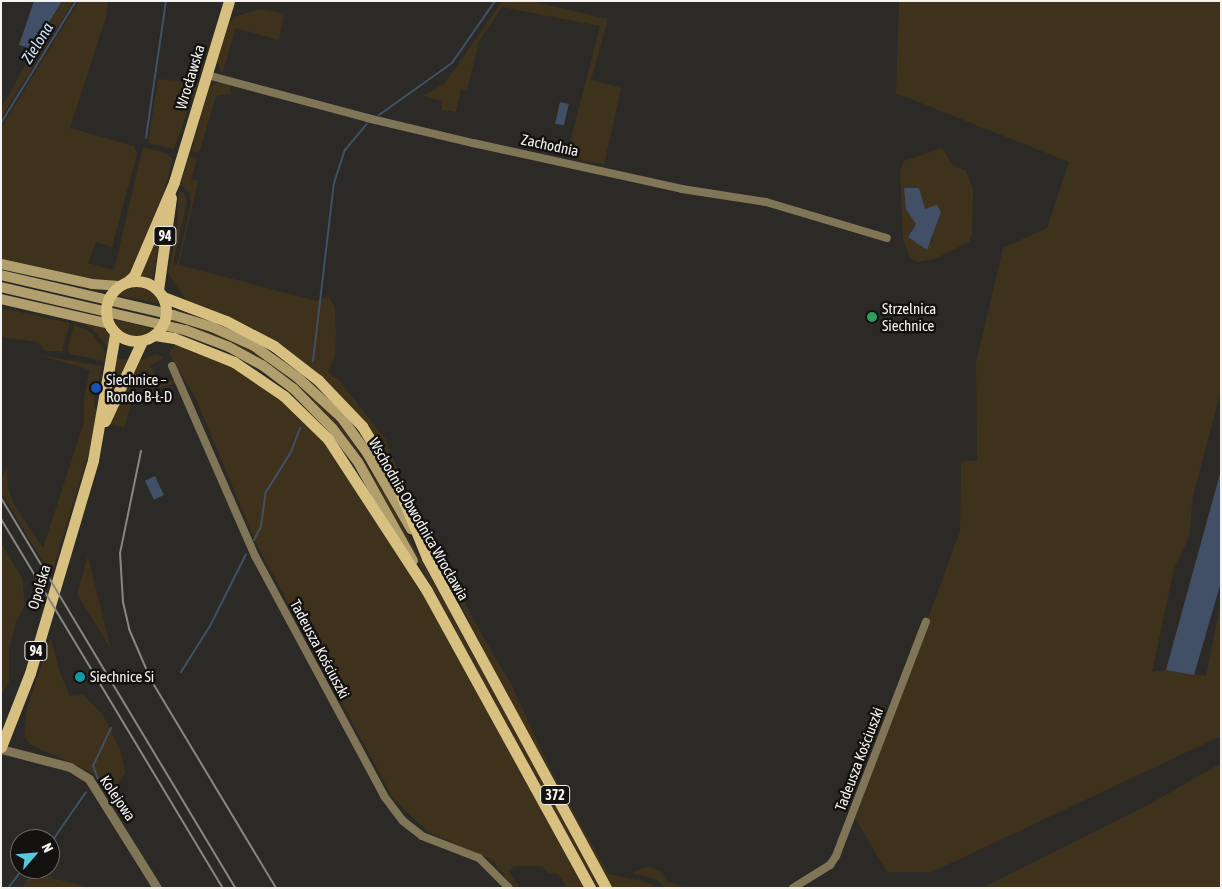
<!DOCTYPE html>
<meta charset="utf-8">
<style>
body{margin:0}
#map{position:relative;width:1222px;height:889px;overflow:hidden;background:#2c2a26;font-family:"Asap Condensed",sans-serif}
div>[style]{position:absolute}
.green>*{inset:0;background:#3e321c}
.water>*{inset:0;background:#415066;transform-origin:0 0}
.stream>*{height:2px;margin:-1px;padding:0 1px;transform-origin:1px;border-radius:1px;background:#415066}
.minor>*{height:8px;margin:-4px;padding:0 4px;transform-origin:4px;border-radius:4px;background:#807557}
.tertiary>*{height:9px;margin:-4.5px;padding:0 4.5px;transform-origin:4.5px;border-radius:4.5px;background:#807557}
.secondary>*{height:10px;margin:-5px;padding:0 5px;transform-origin:5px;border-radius:5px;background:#b19f6e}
.primary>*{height:11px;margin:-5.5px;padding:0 5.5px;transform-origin:5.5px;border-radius:5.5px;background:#d7c080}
.primary>.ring{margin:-5.5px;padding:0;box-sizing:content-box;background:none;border:11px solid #d7c080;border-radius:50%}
.rail>*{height:2px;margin:-1px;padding:0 1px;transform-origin:1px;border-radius:1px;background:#888783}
.dots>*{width:14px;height:14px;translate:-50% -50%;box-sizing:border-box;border:2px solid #131211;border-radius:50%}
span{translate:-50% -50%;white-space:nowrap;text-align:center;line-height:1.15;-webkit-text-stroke:5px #131211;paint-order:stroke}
.shield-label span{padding:1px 4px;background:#131211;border:1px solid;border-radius:4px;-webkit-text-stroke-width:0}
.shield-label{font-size:14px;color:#f4f3f0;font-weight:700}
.street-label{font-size:15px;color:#f4f3f0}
.poi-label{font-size:15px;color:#f4f3f0}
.left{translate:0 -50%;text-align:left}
.water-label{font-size:16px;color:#cfe1fd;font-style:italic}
.frame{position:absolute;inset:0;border:2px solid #f4f3f0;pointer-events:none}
.north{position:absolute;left:10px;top:829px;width:50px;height:50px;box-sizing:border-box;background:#131211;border:1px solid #6d6c6a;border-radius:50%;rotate:63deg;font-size:14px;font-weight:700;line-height:20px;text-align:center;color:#f4f3f0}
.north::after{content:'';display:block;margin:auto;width:18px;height:22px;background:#54cadc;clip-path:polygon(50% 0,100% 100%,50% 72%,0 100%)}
</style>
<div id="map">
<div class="green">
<i style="clip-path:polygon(62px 1px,74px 1px,1px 118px,1px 108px)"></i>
<i style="clip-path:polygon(79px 1px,108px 1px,106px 17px,70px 128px,134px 146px,137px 154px,112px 247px,96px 242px,88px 263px,114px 270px,143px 147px,166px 153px,173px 159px,162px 199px,129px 276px,113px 283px,1px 260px,1px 128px)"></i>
<i style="clip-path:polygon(502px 1px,530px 1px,608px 19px,591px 80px,621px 88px,604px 165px,571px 158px,568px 150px,600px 26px,502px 7px,479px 41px,467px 91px,461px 89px,456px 112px,442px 110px,441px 101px,423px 96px,445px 83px)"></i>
<i style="clip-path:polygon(899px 1px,1221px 1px,1221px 391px,1193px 496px,1189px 537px,1174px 569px,1152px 672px,1166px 670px,1206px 676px,1221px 599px,1221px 736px,932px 872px,887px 872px,855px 818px,960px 531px,961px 462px,977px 460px,976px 363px,1003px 248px,1047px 228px,1069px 162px,896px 93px)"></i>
<i style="clip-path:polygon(259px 9px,284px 13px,279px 40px,236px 28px,222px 74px,217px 61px,229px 23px,237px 16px)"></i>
<i style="clip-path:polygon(158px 79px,198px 83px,174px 149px,148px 143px)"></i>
<i style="clip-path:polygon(216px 83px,230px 85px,231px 94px,216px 96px,199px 153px,191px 151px,210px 87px)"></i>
<i style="clip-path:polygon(evenodd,942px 148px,953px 165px,966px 171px,973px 189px,972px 234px,969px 242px,935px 259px,918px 262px,910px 258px,903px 239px,900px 170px,904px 161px,942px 148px,925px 209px,941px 212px,933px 230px,932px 243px,910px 232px,925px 209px)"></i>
<i style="clip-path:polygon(189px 156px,197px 158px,191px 179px,198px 181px,179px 265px,317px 301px,328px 296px,335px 308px,336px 334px,335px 356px,328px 372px,339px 380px,386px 440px,400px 476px,473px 619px,512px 686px,553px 775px,609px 874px,650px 883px,656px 888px,611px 888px,527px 736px,413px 510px,329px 384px,187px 302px,168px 273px,177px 230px,179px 191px,184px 193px,187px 201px,173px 264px,177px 266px,191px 204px,190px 193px,181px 185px)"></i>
<i style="clip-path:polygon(164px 216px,155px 268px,152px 280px,139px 276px)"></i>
<i style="clip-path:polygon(142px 287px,153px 293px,160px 304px,118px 295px,127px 289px)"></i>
<i style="clip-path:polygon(1px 308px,70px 323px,62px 351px,45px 351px,38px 342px,1px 337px)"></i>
<i style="clip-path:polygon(112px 319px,154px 329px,144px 335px,130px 336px,118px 330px)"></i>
<i style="clip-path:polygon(78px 321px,103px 327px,110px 337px,108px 347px,92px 329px)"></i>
<i style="clip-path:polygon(187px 323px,230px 339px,269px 361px,329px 412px,347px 434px,384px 492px,601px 888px,598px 888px,525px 761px,402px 531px,347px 439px,297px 386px,186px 327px)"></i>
<i style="clip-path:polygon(74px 324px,92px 333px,105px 351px,104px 361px,70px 354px,68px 349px)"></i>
<i style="clip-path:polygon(176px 343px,215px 356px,278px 395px,326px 443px,418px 585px,585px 888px,567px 888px,558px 874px,549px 873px,542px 866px,515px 866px,508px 871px,520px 888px,515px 888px,492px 860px,429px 832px,394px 800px,257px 545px,196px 399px,169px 353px)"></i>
<i style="clip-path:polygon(157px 354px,164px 358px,150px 365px,159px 382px,175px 380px,175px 384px,157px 388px,148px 372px,140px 371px,124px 428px,110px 424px,135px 363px)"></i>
<i style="clip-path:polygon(39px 355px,102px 366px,95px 393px,94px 407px,97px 410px,89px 453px,51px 575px,1px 492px,1px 480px,7px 468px,8px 488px,14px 504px,43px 548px,84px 422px,84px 397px,90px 370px)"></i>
<i style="clip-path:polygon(116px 358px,128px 360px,107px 407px)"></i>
<i style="clip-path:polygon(1px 543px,22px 578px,25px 605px,16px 622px,9px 649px,9px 682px,1px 694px)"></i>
<i style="clip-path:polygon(88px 556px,111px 649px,77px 594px)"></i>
<i style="clip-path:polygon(51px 637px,59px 670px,70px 696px,83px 695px,103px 715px,121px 752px,125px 773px,115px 789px,89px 771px,31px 745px,24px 736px,27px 708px)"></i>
<i style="clip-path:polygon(1221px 763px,1221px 888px,982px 888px,1150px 804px)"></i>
<i style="clip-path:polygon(648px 866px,663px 873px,666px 881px,686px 888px,665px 888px,656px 879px,632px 873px)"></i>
<i style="clip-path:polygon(32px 873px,80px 885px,84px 888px,22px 888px)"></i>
</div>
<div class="water">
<i style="clip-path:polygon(34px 1px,62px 1px,33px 49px,19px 45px)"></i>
<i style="left:560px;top:102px;width:9px;height:22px;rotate:13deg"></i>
<i style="clip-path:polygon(904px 188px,919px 188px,925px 209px,937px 205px,941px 212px,927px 250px,908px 237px,916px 224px,906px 209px)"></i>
<i style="clip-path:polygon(1221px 470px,1221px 582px,1194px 675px,1166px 670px)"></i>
<i style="left:155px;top:476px;width:21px;height:11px;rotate:65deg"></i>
</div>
<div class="stream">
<i style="left:379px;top:115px;width:90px;rotate:-35.5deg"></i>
<i style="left:452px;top:63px;width:75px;rotate:-55.3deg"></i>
<i style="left:1px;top:123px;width:143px;rotate:-58.4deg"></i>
<i style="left:146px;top:138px;width:138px;rotate:-81.7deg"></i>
<i style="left:313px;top:361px;width:179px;rotate:-83.3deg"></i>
<i style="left:334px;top:183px;width:35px;rotate:-72deg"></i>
<i style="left:345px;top:150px;width:34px;rotate:-50deg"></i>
<i style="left:254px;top:540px;width:16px;rotate:-63deg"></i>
<i style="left:261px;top:526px;width:34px;rotate:-82deg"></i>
<i style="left:266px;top:492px;width:47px;rotate:-58deg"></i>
<i style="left:291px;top:452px;width:26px;rotate:-69deg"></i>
<i style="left:181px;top:672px;width:54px;rotate:-57.8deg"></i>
<i style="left:210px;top:626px;width:80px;rotate:-63.4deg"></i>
<i style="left:98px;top:779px;width:14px;rotate:-111deg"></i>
<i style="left:93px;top:766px;width:42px;rotate:-64.7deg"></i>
<i style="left:50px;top:844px;width:63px;rotate:-55.3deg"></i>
<i style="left:8px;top:888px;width:24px;rotate:-52deg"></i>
</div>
<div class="minor">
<i style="left:207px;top:75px;width:166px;rotate:15deg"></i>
<i style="left:367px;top:118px;width:109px;rotate:13.3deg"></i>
<i style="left:473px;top:143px;width:214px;rotate:12.4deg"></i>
<i style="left:682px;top:189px;width:85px;rotate:8.8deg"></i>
<i style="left:766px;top:202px;width:126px;rotate:16.6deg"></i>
<i style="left:172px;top:366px;width:207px;rotate:66.4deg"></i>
<i style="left:255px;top:556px;width:272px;rotate:61.7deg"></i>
<i style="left:384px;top:796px;width:31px;rotate:53deg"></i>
<i style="left:403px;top:821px;width:24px;rotate:38deg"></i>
<i style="left:422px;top:836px;width:61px;rotate:21.1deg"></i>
<i style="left:479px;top:858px;width:42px;rotate:45deg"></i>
<i style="left:793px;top:888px;width:44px;rotate:-31.9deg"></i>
<i style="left:830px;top:865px;width:11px;rotate:-56deg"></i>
<i style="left:836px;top:856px;width:251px;rotate:-69deg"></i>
</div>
<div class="tertiary">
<i style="left:1px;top:749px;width:71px;rotate:14.6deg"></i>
<i style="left:70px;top:767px;width:22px;rotate:32deg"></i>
<i style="left:89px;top:779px;width:128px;rotate:58deg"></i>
</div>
<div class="secondary">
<i style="left:1px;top:264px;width:93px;rotate:12.4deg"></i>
<i style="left:92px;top:284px;width:27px;rotate:4deg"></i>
<i style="left:1px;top:275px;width:177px;rotate:13.1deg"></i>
<i style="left:173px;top:315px;width:41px;rotate:17.1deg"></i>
<i style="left:212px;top:327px;width:46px;rotate:24.3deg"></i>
<i style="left:254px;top:346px;width:53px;rotate:35.8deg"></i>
<i style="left:297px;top:377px;width:59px;rotate:42.3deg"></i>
<i style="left:341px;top:417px;width:44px;rotate:54.2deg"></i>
<i style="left:367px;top:453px;width:88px;rotate:59.9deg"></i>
<i style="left:1px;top:287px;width:189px;rotate:13.2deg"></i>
<i style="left:185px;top:330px;width:47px;rotate:21.1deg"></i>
<i style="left:229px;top:347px;width:38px;rotate:29deg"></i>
<i style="left:262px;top:365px;width:39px;rotate:37deg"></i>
<i style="left:293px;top:388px;width:57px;rotate:45.7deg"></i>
<i style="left:333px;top:429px;width:41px;rotate:52.9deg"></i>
<i style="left:358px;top:462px;width:113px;rotate:60.9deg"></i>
<i style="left:1px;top:299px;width:111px;rotate:13deg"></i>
</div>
<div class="primary">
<i class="ring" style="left:106px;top:281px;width:49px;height:49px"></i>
<i style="left:127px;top:282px;width:9px;rotate:-41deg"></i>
<i style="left:134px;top:276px;width:102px;rotate:-66.9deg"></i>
<i style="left:174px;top:182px;width:189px;rotate:-73.1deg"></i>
<i style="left:158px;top:290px;width:93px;rotate:-82deg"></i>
<i style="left:163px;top:297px;width:67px;rotate:20.9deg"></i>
<i style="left:226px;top:321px;width:54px;rotate:27.5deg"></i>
<i style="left:274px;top:346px;width:56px;rotate:37.7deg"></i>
<i style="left:318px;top:380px;width:64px;rotate:46.3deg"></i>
<i style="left:362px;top:426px;width:68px;rotate:58.9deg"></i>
<i style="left:397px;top:484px;width:80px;rotate:67.9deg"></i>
<i style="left:427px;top:558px;width:375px;rotate:61.5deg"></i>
<i style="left:155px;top:335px;width:19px;rotate:9deg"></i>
<i style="left:174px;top:338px;width:65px;rotate:21.8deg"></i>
<i style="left:234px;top:362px;width:60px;rotate:34.2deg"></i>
<i style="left:284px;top:396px;width:62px;rotate:44.3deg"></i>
<i style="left:328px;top:439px;width:181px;rotate:56.9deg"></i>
<i style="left:427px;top:591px;width:339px;rotate:61.2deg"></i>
<i style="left:105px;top:421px;width:88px;rotate:-65.2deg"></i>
<i style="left:1px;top:747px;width:79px;rotate:-68.6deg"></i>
<i style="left:30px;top:673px;width:222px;rotate:-73.5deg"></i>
<i style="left:93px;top:460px;width:128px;rotate:-80.1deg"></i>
</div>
<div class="rail">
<i style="left:141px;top:451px;width:104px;rotate:101.6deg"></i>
<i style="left:120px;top:553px;width:49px;rotate:86.5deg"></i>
<i style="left:123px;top:602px;width:28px;rotate:77deg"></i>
<i style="left:129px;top:629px;width:56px;rotate:66.7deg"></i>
<i style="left:151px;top:680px;width:243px;rotate:59deg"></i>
<i style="left:1px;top:498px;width:455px;rotate:59deg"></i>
<i style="left:1px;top:519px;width:431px;rotate:59deg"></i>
</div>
<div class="dots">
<i style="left:872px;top:317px;background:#2e9e5b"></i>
<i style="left:96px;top:388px;background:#1a4fb4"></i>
<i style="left:80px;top:677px;background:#0f9aa8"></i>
</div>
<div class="shield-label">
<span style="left:165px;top:236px">94</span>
<span style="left:36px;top:651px">94</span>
<span style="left:555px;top:795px">372</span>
</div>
<div class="street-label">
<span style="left:190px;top:77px;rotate:-73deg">Wrocławska</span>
<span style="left:550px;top:145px;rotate:12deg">Zachodnia</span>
<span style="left:419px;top:519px;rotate:60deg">Wschodnia Obwodnica Wrocławia</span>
<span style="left:39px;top:587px;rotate:-73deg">Opolska</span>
<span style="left:320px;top:649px;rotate:62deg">Tadeusza Kościuszki</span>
<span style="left:859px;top:759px;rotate:-69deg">Tadeusza Kościuszki</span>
<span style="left:118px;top:798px;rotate:56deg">Kolejowa</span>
</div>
<div class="poi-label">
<span class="left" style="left:882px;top:317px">Strzelnica<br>Siechnice</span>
<span class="left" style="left:106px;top:388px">Siechnice –<br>Rondo B-Ł-D</span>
<span class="left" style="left:90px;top:677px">Siechnice Si</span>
</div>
<div class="water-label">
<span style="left:37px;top:43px;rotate:-58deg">Zielona</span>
</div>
<div class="frame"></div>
<div class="north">N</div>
</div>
